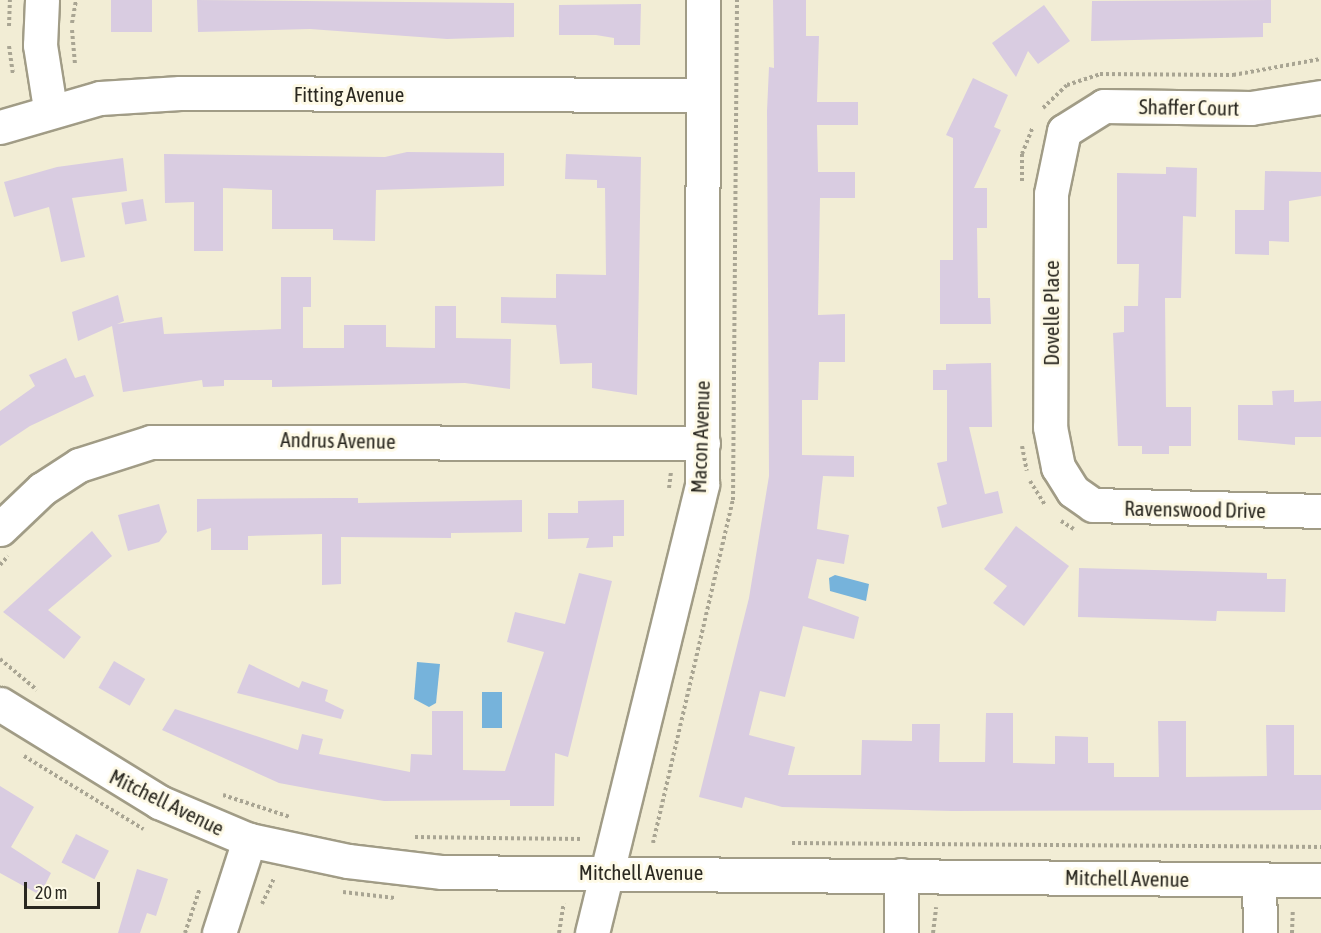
<!DOCTYPE html>
<style>
body{margin:0}
#map{position:relative;width:1321px;height:933px;overflow:hidden;background:#f2edd5;font-family:"Asap Condensed",sans-serif}
div>[style]{position:absolute}
.water>*{inset:0;background:#76b3db;transform-origin:0 0}
.building>*{inset:0;background:#d9cce1;transform-origin:0 0}
.path>*{height:4px;margin-top:-2px;transform-origin:0;background:repeating-linear-gradient(90deg,#a9a593 0 3px,transparent 0 6px)}
.roads{filter:drop-shadow(2px 0 #a19c86) drop-shadow(-2px 0 #a19c86) drop-shadow(0 2px #a19c86) drop-shadow(0 -2px #a19c86)}
.minor>*{height:33px;margin:-16.5px;padding:0 16.5px;transform-origin:16.5px;border-radius:16.5px;background:#fff}
span{translate:-50% -50%;white-space:nowrap;text-align:center;line-height:1.15;-webkit-text-stroke:6px #fefae7;paint-order:stroke}
.street-label{font-size:21px;color:#2a2820}
.scale{position:absolute;left:24px;top:882px;width:76px;height:27px;box-sizing:border-box;border:3px solid #2a2820;border-top:0;padding-left:8px;font-size:18px;line-height:21px;white-space:nowrap;color:#2a2820;-webkit-text-stroke:4px #fefae7;paint-order:stroke}
</style>
<div id="map">
<div class="water">
<i style="clip-path:polygon(835px 575px,869px 584px,866px 601px,830px 591px,829px 578px)"></i>
<i style="clip-path:polygon(417px 662px,440px 664px,436px 703px,429px 707px,414px 699px)"></i>
<i style="left:482px;top:692px;width:20px;height:36px"></i>
</div>
<div class="building">
<i style="left:111px;top:0;width:41px;height:32px"></i>
<i style="clip-path:polygon(197px 0,514px 3px,514px 37px,447px 39px,310px 29px,198px 32px)"></i>
<i style="clip-path:polygon(773px 0,806px 0,806px 36px,819px 36px,817px 102px,858px 102px,858px 125px,817px 125px,818px 172px,855px 172px,855px 198px,820px 198px,818px 315px,845px 314px,845px 362px,819px 362px,818px 400px,802px 400px,802px 455px,854px 456px,854px 477px,823px 476px,817px 529px,849px 535px,844px 564px,817px 559px,808px 598px,859px 617px,854px 639px,803px 626px,785px 697px,760px 691px,749px 735px,795px 747px,788px 775px,861px 775px,862px 740px,912px 741px,912px 724px,940px 724px,939px 762px,985px 762px,986px 713px,1013px 713px,1013px 763px,1055px 764px,1055px 736px,1088px 737px,1088px 763px,1114px 763px,1114px 777px,1159px 777px,1158px 721px,1186px 721px,1186px 777px,1267px 776px,1266px 725px,1294px 725px,1294px 775px,1321px 775px,1321px 810px,953px 811px,782px 807px,745px 797px,742px 808px,699px 797px,749px 598px,769px 476px,767px 111px,769px 67px,774px 68px)"></i>
<i style="clip-path:polygon(1271px 0,1271px 23px,1263px 23px,1263px 37px,1091px 41px,1092px 1px)"></i>
<i style="clip-path:polygon(641px 4px,640px 45px,614px 45px,614px 38px,596px 35px,559px 35px,559px 5px)"></i>
<i style="clip-path:polygon(1044px 5px,1070px 41px,1038px 64px,1028px 51px,1016px 77px,992px 43px)"></i>
<i style="clip-path:polygon(973px 78px,1008px 95px,994px 127px,1001px 130px,974px 188px,987px 188px,987px 228px,977px 228px,978px 298px,990px 298px,991px 324px,940px 324px,940px 260px,953px 260px,953px 138px,946px 135px)"></i>
<i style="clip-path:polygon(407px 152px,504px 153px,504px 186px,376px 190px,375px 241px,333px 240px,333px 229px,272px 229px,272px 190px,223px 188px,223px 251px,194px 251px,194px 202px,165px 203px,164px 154px,385px 157px)"></i>
<i style="clip-path:polygon(566px 154px,641px 157px,637px 395px,592px 388px,592px 363px,560px 364px,556px 325px,501px 323px,501px 297px,556px 298px,556px 274px,606px 275px,605px 188px,597px 188px,597px 180px,565px 179px)"></i>
<i style="clip-path:polygon(123px 158px,127px 191px,72px 198px,85px 257px,61px 262px,49px 207px,14px 217px,4px 182px,57px 167px)"></i>
<i style="clip-path:polygon(1166px 167px,1197px 168px,1196px 217px,1183px 216px,1181px 298px,1165px 298px,1166px 407px,1191px 407px,1191px 446px,1169px 446px,1169px 454px,1142px 454px,1142px 446px,1118px 446px,1113px 333px,1124px 332px,1124px 306px,1138px 306px,1139px 264px,1117px 264px,1117px 173px,1166px 174px)"></i>
<i style="clip-path:polygon(1265px 171px,1321px 172px,1321px 196px,1289px 201px,1289px 242px,1269px 241px,1269px 255px,1235px 254px,1235px 210px,1264px 210px)"></i>
<i style="left:143px;top:199px;width:22px;height:22px;rotate:80deg"></i>
<i style="clip-path:polygon(281px 277px,311px 277px,311px 307px,303px 307px,303px 348px,344px 348px,344px 325px,386px 325px,386px 347px,435px 348px,435px 306px,456px 306px,456px 338px,511px 339px,510px 389px,465px 383px,272px 387px,272px 380px,224px 380px,224px 386px,203px 387px,202px 380px,123px 392px,112px 326px,78px 341px,72px 312px,118px 295px,124px 321px,117px 324px,162px 317px,164px 334px,281px 329px)"></i>
<i style="clip-path:polygon(66px 358px,75px 378px,85px 375px,94px 396px,30px 426px,0 446px,0 411px,35px 386px,29px 375px)"></i>
<i style="clip-path:polygon(991px 363px,992px 427px,969px 427px,985px 494px,998px 491px,1003px 513px,942px 528px,937px 507px,947px 504px,937px 463px,947px 461px,947px 390px,933px 390px,933px 370px,946px 370px,946px 364px)"></i>
<i style="clip-path:polygon(1294px 390px,1294px 402px,1321px 401px,1321px 437px,1295px 437px,1295px 445px,1238px 440px,1238px 405px,1273px 405px,1272px 391px)"></i>
<i style="clip-path:polygon(339px 498px,358px 498px,358px 503px,522px 500px,522px 532px,451px 533px,451px 538px,341px 537px,341px 584px,322px 585px,322px 534px,248px 536px,248px 550px,211px 550px,211px 528px,197px 532px,197px 499px)"></i>
<i style="clip-path:polygon(624px 500px,624px 536px,613px 536px,613px 547px,586px 548px,589px 538px,548px 539px,548px 513px,578px 513px,578px 501px)"></i>
<i style="clip-path:polygon(159px 504px,167px 532px,159px 542px,128px 551px,118px 515px)"></i>
<i style="clip-path:polygon(1016px 526px,1069px 566px,1024px 626px,993px 603px,1007px 586px,984px 569px)"></i>
<i style="clip-path:polygon(92px 531px,112px 556px,48px 610px,81px 637px,64px 659px,3px 612px)"></i>
<i style="clip-path:polygon(1079px 568px,1267px 573px,1267px 579px,1286px 579px,1285px 612px,1217px 611px,1216px 621px,1078px 617px)"></i>
<i style="clip-path:polygon(579px 573px,612px 581px,568px 757px,555px 753px,554px 806px,510px 806px,510px 800px,384px 801px,322px 791px,279px 783px,162px 730px,175px 709px,298px 750px,302px 734px,323px 739px,319px 754px,410px 772px,411px 754px,432px 755px,432px 711px,463px 711px,463px 770px,505px 771px,544px 652px,507px 642px,515px 612px,565px 624px)"></i>
<i style="left:114px;top:661px;width:36px;height:31px;rotate:30deg"></i>
<i style="clip-path:polygon(249px 664px,299px 688px,302px 681px,328px 690px,325px 701px,344px 710px,341px 719px,237px 693px)"></i>
<i style="clip-path:polygon(0 786px,34px 807px,11px 847px,51px 873px,40px 895px,0 873px)"></i>
<i style="left:76px;top:834px;width:37px;height:32px;rotate:27deg"></i>
<i style="clip-path:polygon(137px 869px,168px 879px,156px 916px,147px 913px,140px 933px,118px 933px)"></i>
</div>
<div class="path">
<i style="left:72px;top:23px;width:23px;rotate:-80deg"></i>
<i style="left:9px;top:26px;width:26px;rotate:-88deg"></i>
<i style="left:72px;top:30px;width:35px;rotate:85deg"></i>
<i style="left:9px;top:46px;width:28px;rotate:82deg"></i>
<i style="left:1043px;top:108px;width:33px;rotate:-44deg"></i>
<i style="left:1067px;top:85px;width:35px;rotate:-18deg"></i>
<i style="left:1100px;top:74px;width:133px;rotate:0.4deg"></i>
<i style="left:1233px;top:75px;width:89px;rotate:-10.3deg"></i>
<i style="left:1022px;top:181px;width:27px;rotate:-90deg"></i>
<i style="left:1022px;top:154px;width:29px;rotate:-68deg"></i>
<i style="left:1022px;top:446px;width:25px;rotate:79deg"></i>
<i style="left:1030px;top:481px;width:28px;rotate:58deg"></i>
<i style="left:669px;top:488px;width:16px;rotate:-83deg"></i>
<i style="left:1061px;top:521px;width:15px;rotate:32deg"></i>
<i style="left:0;top:565px;width:12px;rotate:-48deg"></i>
<i style="left:0;top:659px;width:48px;rotate:40deg"></i>
<i style="left:24px;top:756px;width:140px;rotate:31.5deg"></i>
<i style="left:223px;top:795px;width:71px;rotate:18.2deg"></i>
<i style="left:415px;top:837px;width:168px;rotate:0.7deg"></i>
<i style="left:653px;top:843px;width:352px;rotate:-76.9deg"></i>
<i style="left:733px;top:500px;width:500px;rotate:-89.54deg"></i>
<i style="left:792px;top:843px;width:529px;rotate:0.43deg"></i>
<i style="left:343px;top:892px;width:52px;rotate:6.6deg"></i>
<i style="left:262px;top:904px;width:29px;rotate:-65deg"></i>
<i style="left:185px;top:933px;width:47px;rotate:-71.6deg"></i>
<i style="left:559px;top:933px;width:30px;rotate:-81deg"></i>
<i style="left:933px;top:933px;width:26px;rotate:-83deg"></i>
<i style="left:1292px;top:933px;width:24px;rotate:-88deg"></i>
</div>
<div class="roads">
<div class="minor">
<i style="left:42px;top:0;width:45px;rotate:92.5deg"></i>
<i style="left:40px;top:45px;width:64px;rotate:81deg"></i>
<i style="left:1321px;top:97px;width:71px;rotate:171.1deg"></i>
<i style="left:1251px;top:108px;width:147px;rotate:-179.2deg"></i>
<i style="left:1104px;top:106px;width:47px;rotate:148deg"></i>
<i style="left:1064px;top:131px;width:64px;rotate:101.7deg"></i>
<i style="left:1051px;top:194px;width:233px;rotate:90.2deg"></i>
<i style="left:1050px;top:427px;width:41px;rotate:78.7deg"></i>
<i style="left:1058px;top:467px;width:28px;rotate:58deg"></i>
<i style="left:1073px;top:491px;width:24px;rotate:35deg"></i>
<i style="left:1093px;top:505px;width:228px;rotate:1.5deg"></i>
<i style="left:0;top:127px;width:104px;rotate:-16.2deg"></i>
<i style="left:100px;top:98px;width:80px;rotate:-3.6deg"></i>
<i style="left:180px;top:93px;width:522px;rotate:0.22deg"></i>
<i style="left:0;top:529px;width:58px;rotate:-43.6deg"></i>
<i style="left:42px;top:489px;width:44px;rotate:-33deg"></i>
<i style="left:79px;top:465px;width:76px;rotate:-17.7deg"></i>
<i style="left:151px;top:442px;width:552px;rotate:0.1deg"></i>
<i style="left:0;top:704px;width:187px;rotate:31.6deg"></i>
<i style="left:159px;top:802px;width:98px;rotate:22.9deg"></i>
<i style="left:249px;top:840px;width:101px;rotate:12deg"></i>
<i style="left:348px;top:861px;width:95px;rotate:6.7deg"></i>
<i style="left:442px;top:872px;width:879px;rotate:0.52deg"></i>
<i style="left:901px;top:875px;width:58px;rotate:90deg"></i>
<i style="left:1259px;top:879px;width:54px;rotate:88.9deg"></i>
<i style="left:219px;top:933px;width:98px;rotate:-72.1deg"></i>
<i style="left:592px;top:933px;width:462px;rotate:-76.2deg"></i>
<i style="left:702px;top:484px;width:484px;rotate:-89.9deg"></i>
</div>
</div>
<div class="street-label">
<span style="left:349px;top:94px">Fitting Avenue</span>
<span style="left:1189px;top:107px;rotate:1deg">Shaffer Court</span>
<span style="left:1051px;top:313px;rotate:-90deg">Dovelle Place</span>
<span style="left:700px;top:437px;rotate:-88deg">Macon Avenue</span>
<span style="left:338px;top:440px;rotate:1deg">Andrus Avenue</span>
<span style="left:1195px;top:509px;rotate:1deg">Ravenswood Drive</span>
<span style="left:167px;top:802px;rotate:26deg">Mitchell Avenue</span>
<span style="left:641px;top:872px">Mitchell Avenue</span>
<span style="left:1127px;top:878px;rotate:1deg">Mitchell Avenue</span>
</div>
<div class="scale">20 m</div>
</div>
